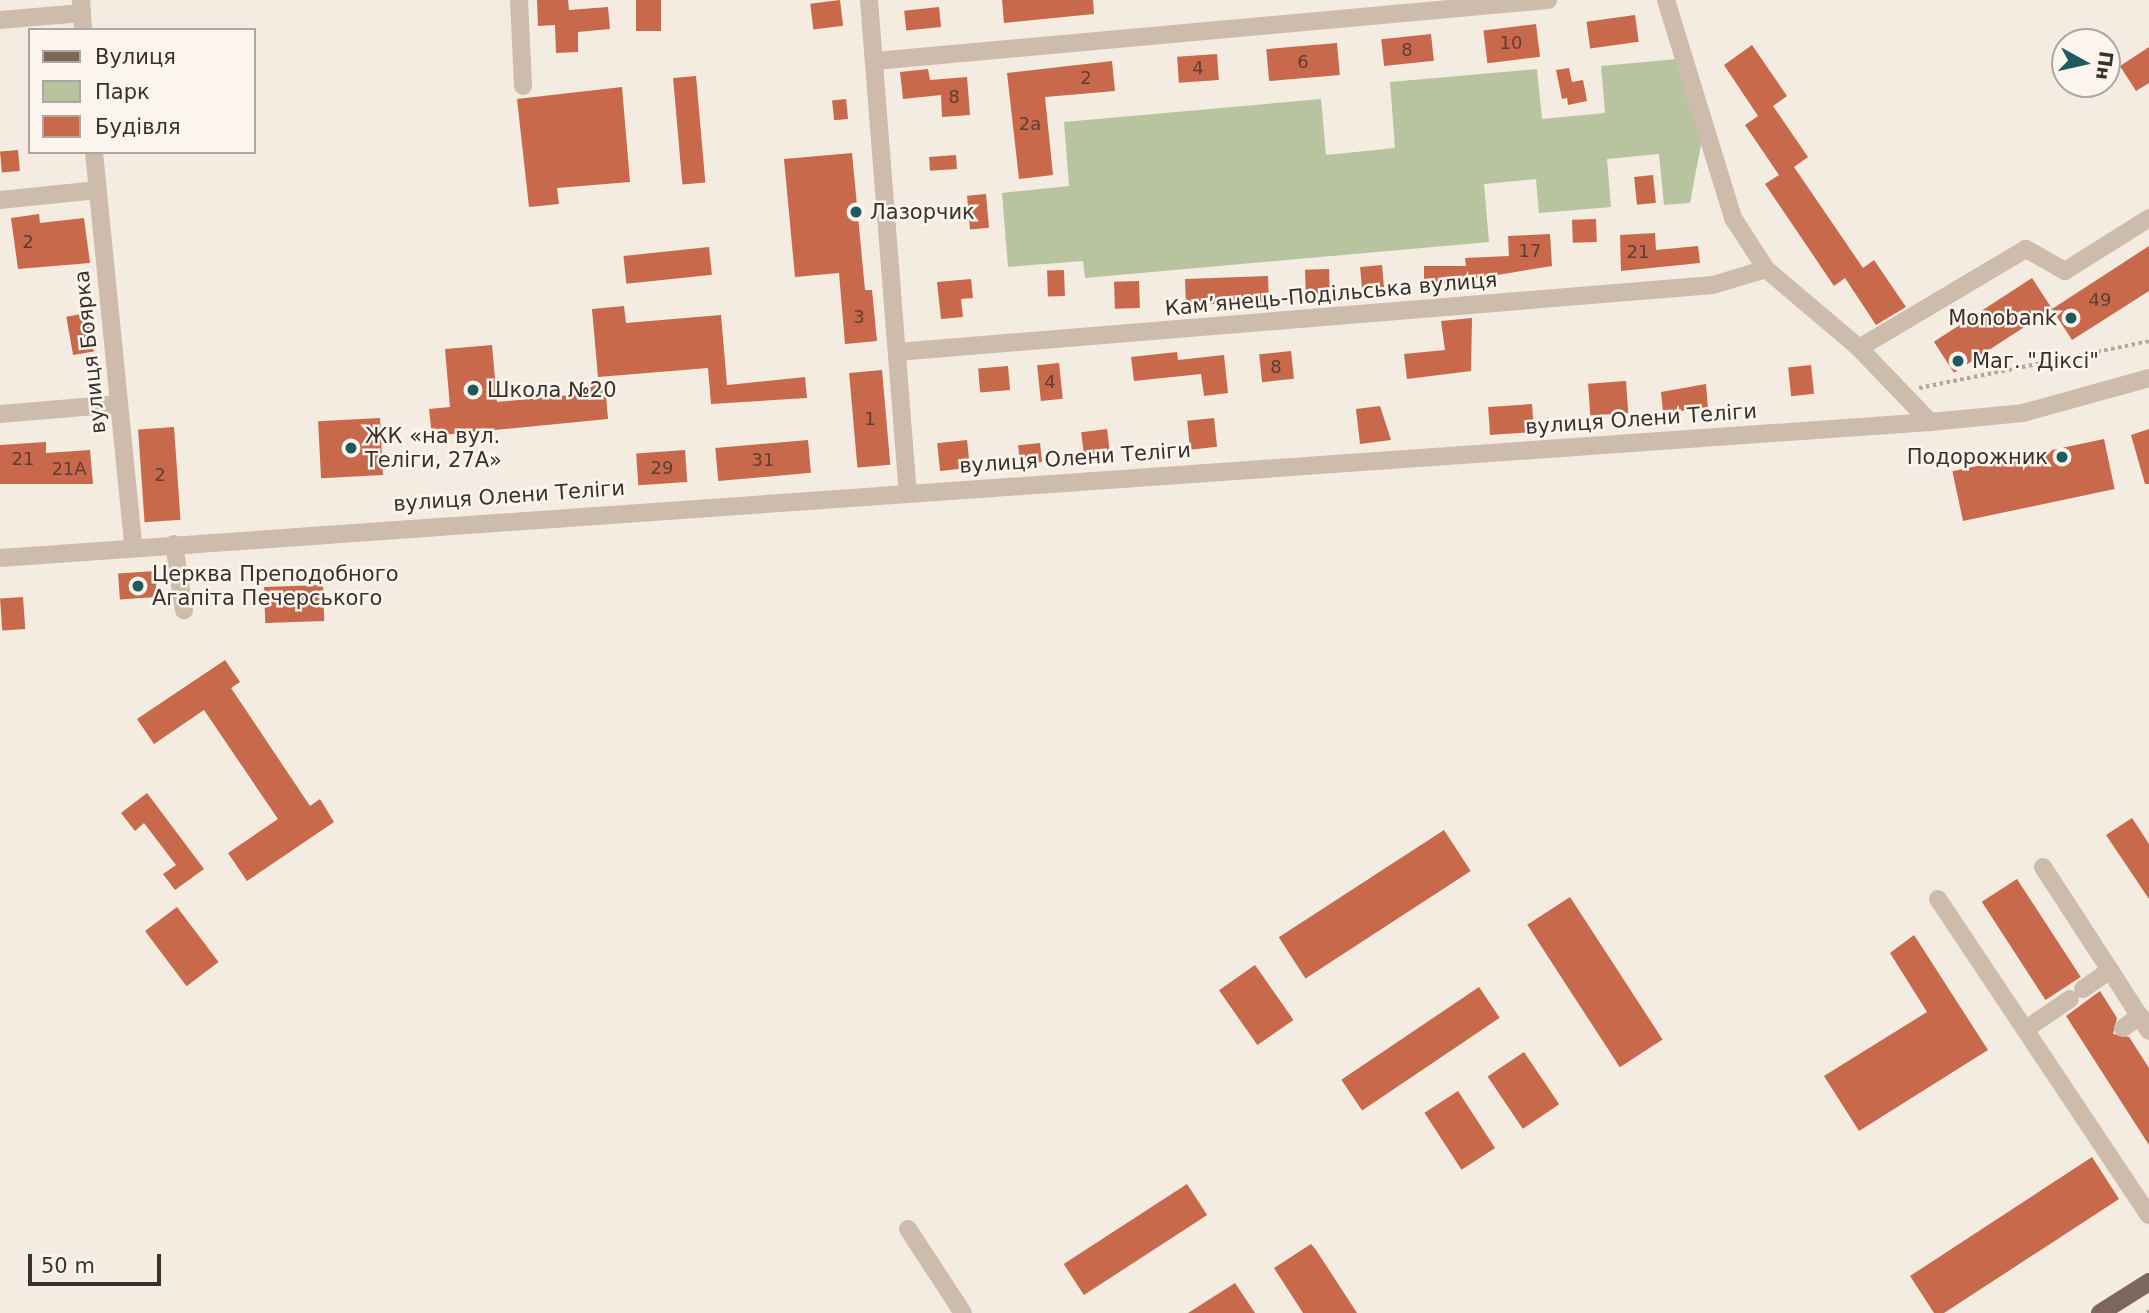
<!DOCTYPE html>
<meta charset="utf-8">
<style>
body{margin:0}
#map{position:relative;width:2149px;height:1313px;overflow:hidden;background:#f4ebe1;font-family:"DejaVu Sans",sans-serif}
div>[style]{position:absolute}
.green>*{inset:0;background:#b8c4a0}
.building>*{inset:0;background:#c8694b;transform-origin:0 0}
.path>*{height:3.5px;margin-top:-1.75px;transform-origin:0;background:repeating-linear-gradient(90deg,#b9a596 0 3.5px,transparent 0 7px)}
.minor>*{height:18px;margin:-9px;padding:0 9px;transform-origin:9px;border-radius:9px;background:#cdbbac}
.major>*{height:18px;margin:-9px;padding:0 9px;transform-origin:9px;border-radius:9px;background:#7d675c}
.dots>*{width:19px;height:19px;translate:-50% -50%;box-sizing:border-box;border:4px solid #fbf5ee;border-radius:50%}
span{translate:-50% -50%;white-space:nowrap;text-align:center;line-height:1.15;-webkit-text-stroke:5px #fbf5ee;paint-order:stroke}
.number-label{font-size:18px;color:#5e3e33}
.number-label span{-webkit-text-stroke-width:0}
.poi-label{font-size:21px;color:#3b302b}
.left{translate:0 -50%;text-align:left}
.right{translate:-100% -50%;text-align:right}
.street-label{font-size:21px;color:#3b302b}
.legend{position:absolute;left:28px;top:28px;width:228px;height:126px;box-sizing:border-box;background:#fbf5ee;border:2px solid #aea6a0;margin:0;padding:9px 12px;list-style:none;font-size:21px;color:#3b302b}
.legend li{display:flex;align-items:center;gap:14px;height:35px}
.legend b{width:35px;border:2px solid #aea6a0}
.north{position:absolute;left:2051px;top:28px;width:70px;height:70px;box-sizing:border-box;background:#fbf5ee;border:2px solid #aea6a0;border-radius:50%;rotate:98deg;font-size:19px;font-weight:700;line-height:28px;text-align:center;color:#3b302b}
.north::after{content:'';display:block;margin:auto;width:24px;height:32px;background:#1f5a5e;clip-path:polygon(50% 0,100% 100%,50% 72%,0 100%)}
.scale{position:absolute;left:28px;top:1254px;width:133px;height:32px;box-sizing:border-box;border:4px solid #3b302b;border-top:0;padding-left:9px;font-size:21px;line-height:24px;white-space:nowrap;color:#3b302b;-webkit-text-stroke:5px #fbf5ee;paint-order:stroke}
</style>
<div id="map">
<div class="green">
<i style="clip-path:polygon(1677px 59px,1702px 139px,1690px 203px,1664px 205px,1659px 154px,1607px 159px,1611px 207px,1539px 213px,1536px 179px,1484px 184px,1489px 242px,1085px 278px,1083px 261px,1008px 267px,1002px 193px,1069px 186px,1064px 122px,1321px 99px,1326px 155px,1395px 148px,1390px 82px,1537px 69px,1542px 119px,1605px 113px,1601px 66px)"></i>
</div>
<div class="building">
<i style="clip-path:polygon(537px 0,568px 0,569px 10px,608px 7px,610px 29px,578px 32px,578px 52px,556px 53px,555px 25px,538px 26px)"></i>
<i style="left:636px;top:0;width:25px;height:31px"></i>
<i style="left:840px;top:0;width:26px;height:30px;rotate:83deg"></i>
<i style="clip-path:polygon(1002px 0,1093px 0,1094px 14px,1004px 23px)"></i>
<i style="left:939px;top:7px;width:20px;height:35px;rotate:84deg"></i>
<i style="left:1635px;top:15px;width:27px;height:49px;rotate:82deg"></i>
<i style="left:1536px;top:24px;width:33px;height:53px;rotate:83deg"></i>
<i style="left:1431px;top:34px;width:27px;height:50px;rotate:84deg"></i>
<i style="left:1337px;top:43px;width:32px;height:71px;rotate:85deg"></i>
<i style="clip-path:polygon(1752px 45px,1787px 96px,1773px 106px,1808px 157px,1794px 167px,1863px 268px,1874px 260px,1906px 307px,1876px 325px,1845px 278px,1834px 286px,1765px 184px,1779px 175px,1745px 125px,1758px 116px,1724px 65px)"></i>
<i style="clip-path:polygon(2149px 47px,2149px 83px,2136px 91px,2120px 66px)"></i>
<i style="left:1217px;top:54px;width:26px;height:40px;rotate:86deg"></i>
<i style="clip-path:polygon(1112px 61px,1115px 91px,1045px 97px,1053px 175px,1019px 179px,1007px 73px)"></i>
<i style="clip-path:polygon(1569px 68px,1572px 82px,1583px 80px,1587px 101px,1568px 105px,1567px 98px,1562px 99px,1556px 70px)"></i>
<i style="clip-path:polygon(928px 69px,930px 80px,967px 77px,970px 115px,942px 117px,941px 95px,903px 99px,900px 72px)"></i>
<i style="left:696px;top:76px;width:107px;height:23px;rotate:85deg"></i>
<i style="clip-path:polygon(622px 87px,630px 182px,557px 188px,559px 204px,529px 207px,517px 99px)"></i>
<i style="left:846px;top:99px;width:20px;height:14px;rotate:84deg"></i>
<i style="left:18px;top:150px;width:21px;height:18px;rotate:85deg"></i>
<i style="clip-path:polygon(852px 153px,865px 290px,872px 290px,877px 341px,845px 344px,839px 273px,795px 277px,784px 159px)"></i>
<i style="left:956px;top:155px;width:14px;height:27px;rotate:86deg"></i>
<i style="left:1653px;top:175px;width:28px;height:19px;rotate:84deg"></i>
<i style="left:986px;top:194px;width:34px;height:19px;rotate:85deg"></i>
<i style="clip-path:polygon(39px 214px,40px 223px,84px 218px,90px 263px,18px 269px,11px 218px)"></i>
<i style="left:1596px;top:219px;width:23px;height:24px;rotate:88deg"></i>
<i style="clip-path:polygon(1655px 233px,1656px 250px,1698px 246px,1700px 263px,1621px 271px,1620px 235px)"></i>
<i style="clip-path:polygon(1550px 234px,1552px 266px,1424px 287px,1424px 266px,1466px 266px,1465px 258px,1509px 256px,1508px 236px)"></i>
<i style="clip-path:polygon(2149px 246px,2149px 291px,2072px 340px,2052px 309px)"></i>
<i style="left:709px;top:247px;width:28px;height:86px;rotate:84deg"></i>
<i style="left:1382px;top:265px;width:24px;height:22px;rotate:85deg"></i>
<i style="left:1329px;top:269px;width:25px;height:24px;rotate:88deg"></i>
<i style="left:1064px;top:270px;width:26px;height:17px;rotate:88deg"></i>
<i style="left:1268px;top:276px;width:26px;height:83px;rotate:88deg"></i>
<i style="left:2032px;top:278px;width:37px;height:117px;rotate:57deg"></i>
<i style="clip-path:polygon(971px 279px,973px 298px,961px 299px,963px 317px,941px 319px,937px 282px)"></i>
<i style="left:1139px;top:281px;width:27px;height:25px;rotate:88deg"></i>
<i style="clip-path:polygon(624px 306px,626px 323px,721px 315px,727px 385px,805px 377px,807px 398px,711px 404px,708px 368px,598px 377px,592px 309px)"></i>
<i style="left:87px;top:313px;width:39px;height:21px;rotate:80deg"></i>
<i style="clip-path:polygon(1472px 318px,1471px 371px,1407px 379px,1404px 354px,1445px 350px,1441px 321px)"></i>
<i style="clip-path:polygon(492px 345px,497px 402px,571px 395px,570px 388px,605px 384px,608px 419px,432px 436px,429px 409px,450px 407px,445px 349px)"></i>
<i style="left:1291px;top:351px;width:28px;height:32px;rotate:84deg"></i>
<i style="clip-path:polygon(1177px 352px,1178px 360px,1224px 355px,1228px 393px,1204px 396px,1201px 374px,1134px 381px,1131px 357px)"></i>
<i style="left:1059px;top:363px;width:36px;height:22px;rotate:84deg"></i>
<i style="left:1811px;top:365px;width:29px;height:23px;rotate:84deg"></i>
<i style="left:1008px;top:366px;width:24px;height:30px;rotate:85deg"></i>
<i style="left:882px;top:370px;width:95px;height:33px;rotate:85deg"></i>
<i style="left:1626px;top:381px;width:32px;height:38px;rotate:86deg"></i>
<i style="clip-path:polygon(1706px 384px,1708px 409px,1663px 412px,1661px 392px)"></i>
<i style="left:1532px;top:404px;width:28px;height:44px;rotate:86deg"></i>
<i style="clip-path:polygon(1380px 406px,1391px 440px,1360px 444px,1356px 409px)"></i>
<i style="left:380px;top:418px;width:57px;height:62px;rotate:87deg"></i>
<i style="left:1214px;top:418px;width:29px;height:27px;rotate:84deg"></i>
<i style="left:174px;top:427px;width:93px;height:36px;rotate:86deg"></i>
<i style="left:1107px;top:429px;width:24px;height:26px;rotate:83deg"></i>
<i style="clip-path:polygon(2149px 429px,2149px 484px,2145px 484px,2131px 435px)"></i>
<i style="left:2104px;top:439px;width:51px;height:155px;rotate:78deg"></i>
<i style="left:808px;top:440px;width:33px;height:93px;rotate:85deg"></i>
<i style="left:967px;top:440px;width:28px;height:30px;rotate:84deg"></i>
<i style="clip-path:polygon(46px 442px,46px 453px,90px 450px,93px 484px,0 484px,0 445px)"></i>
<i style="left:1040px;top:443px;width:19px;height:22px;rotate:84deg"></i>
<i style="left:685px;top:450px;width:32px;height:49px;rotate:86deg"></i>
<i style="left:155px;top:571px;width:26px;height:37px;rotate:86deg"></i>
<i style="left:323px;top:585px;width:36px;height:59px;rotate:88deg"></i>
<i style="left:23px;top:597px;width:32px;height:23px;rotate:86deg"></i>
<i style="clip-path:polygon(225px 660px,240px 682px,231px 688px,310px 806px,320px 799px,334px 822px,247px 881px,228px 853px,278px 819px,204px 710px,154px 744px,137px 719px)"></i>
<i style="clip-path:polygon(147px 793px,204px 869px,175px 890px,163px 874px,176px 865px,144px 823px,135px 831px,121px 813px)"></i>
<i style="clip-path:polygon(2132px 818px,2149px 844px,2149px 899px,2106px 835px)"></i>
<i style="left:1444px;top:830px;width:49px;height:197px;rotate:57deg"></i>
<i style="left:2017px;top:879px;width:117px;height:42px;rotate:57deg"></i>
<i style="left:1570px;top:897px;width:170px;height:51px;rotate:57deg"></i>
<i style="left:177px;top:907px;width:69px;height:40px;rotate:53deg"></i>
<i style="clip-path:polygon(1914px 935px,1988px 1050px,1859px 1131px,1824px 1076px,1927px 1012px,1890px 953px)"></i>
<i style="left:1255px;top:965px;width:67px;height:44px;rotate:55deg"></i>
<i style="left:1479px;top:987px;width:37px;height:166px;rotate:56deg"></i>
<i style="clip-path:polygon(2100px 991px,2117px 1018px,2113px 1034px,2129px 1037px,2149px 1068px,2149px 1145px,2066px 1016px)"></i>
<i style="left:1524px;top:1052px;width:63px;height:44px;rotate:56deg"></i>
<i style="left:1458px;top:1091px;width:68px;height:40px;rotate:57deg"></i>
<i style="clip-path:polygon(2092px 1157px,2119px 1199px,1944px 1313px,1934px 1313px,1910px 1276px)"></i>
<i style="left:1187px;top:1184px;width:37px;height:147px;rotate:57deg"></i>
<i style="clip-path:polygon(1311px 1244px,1316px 1250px,1357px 1313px,1303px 1313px,1274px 1268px)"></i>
<i style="clip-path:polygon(1235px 1283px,1255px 1313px,1188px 1313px)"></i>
</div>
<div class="path">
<i style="left:1919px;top:388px;width:235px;rotate:-11.5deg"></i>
<i style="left:2147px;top:1313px;width:3px;rotate:-45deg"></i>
</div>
<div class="minor">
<i style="left:81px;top:0;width:30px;rotate:86deg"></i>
<i style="left:519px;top:0;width:86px;rotate:87.3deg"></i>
<i style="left:869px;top:0;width:494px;rotate:85.5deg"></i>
<i style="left:1666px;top:0;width:228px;rotate:72.9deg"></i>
<i style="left:1733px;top:218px;width:61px;rotate:57.1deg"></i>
<i style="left:1766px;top:269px;width:122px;rotate:40.3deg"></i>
<i style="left:1859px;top:348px;width:103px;rotate:46.2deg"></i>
<i style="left:0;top:20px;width:82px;rotate:-4.9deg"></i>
<i style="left:875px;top:61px;width:676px;rotate:-5.18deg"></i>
<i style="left:94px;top:152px;width:396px;rotate:84.3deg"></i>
<i style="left:0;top:200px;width:98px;rotate:-5.9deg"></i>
<i style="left:1859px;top:348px;width:194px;rotate:-30.7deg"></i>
<i style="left:2026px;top:249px;width:45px;rotate:29.4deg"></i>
<i style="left:2065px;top:271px;width:99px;rotate:-32.2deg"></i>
<i style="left:897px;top:352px;width:819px;rotate:-4.69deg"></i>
<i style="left:1713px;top:285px;width:55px;rotate:-16.8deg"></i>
<i style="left:0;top:414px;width:119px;rotate:-4.8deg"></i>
<i style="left:174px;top:544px;width:67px;rotate:81.4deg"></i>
<i style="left:0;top:558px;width:1935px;rotate:-4.03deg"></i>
<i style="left:1930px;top:422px;width:93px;rotate:-5.5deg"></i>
<i style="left:2023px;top:413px;width:131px;rotate:-15.5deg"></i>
<i style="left:2043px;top:867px;width:123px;rotate:57deg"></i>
<i style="left:1938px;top:899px;width:380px;rotate:56.3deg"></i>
<i style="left:2083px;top:989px;width:33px;rotate:-35deg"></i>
<i style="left:2110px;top:970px;width:72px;rotate:57.4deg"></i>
<i style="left:2123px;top:1028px;width:21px;rotate:-35deg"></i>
<i style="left:2026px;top:1029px;width:53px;rotate:-34.3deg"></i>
<i style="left:908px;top:1229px;width:100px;rotate:56.8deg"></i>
</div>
<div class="major">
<i style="left:2100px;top:1313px;width:58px;rotate:-32.3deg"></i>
</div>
<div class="dots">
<i style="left:856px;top:212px;background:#1f5a5e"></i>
<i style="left:2071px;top:318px;background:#1f5a5e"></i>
<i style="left:1958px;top:361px;background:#1f5a5e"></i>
<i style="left:473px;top:390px;background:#1f5a5e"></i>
<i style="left:351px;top:448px;background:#1f5a5e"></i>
<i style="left:2062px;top:457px;background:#1f5a5e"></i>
<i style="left:138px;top:586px;background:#1f5a5e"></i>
</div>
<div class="number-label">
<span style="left:1511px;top:43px">10</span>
<span style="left:1407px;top:50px">8</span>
<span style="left:1303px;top:62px">6</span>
<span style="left:1198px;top:68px">4</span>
<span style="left:1086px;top:78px">2</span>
<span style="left:954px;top:97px">8</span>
<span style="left:1030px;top:124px">2а</span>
<span style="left:28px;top:242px">2</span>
<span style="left:1530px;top:251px">17</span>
<span style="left:1638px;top:252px">21</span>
<span style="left:2100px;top:300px">49</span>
<span style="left:859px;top:317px">3</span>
<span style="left:1276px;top:367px">8</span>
<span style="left:1050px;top:382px">4</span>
<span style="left:870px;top:419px">1</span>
<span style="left:23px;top:459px">21</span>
<span style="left:763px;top:460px">31</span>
<span style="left:662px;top:468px">29</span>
<span style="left:69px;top:469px">21А</span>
<span style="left:160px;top:475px">2</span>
</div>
<div class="poi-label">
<span class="left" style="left:870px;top:212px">Лазорчик</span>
<span class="right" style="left:2057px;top:318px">Monobank</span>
<span class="left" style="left:1972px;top:361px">Маг. "Діксі"</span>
<span class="left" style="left:487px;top:390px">Школа №20</span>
<span class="left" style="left:365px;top:448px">ЖК «на вул.<br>Теліги, 27А»</span>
<span class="right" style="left:2048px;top:457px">Подорожник</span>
<span class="left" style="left:152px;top:586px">Церква Преподобного<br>Агапіта Печерського</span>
</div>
<div class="street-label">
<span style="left:1331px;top:294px;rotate:-5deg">Камʼянець-Подільська вулиця</span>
<span style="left:90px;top:352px;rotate:-96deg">вулиця Боярка</span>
<span style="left:1641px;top:419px;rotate:-4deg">вулиця Олени Теліги</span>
<span style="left:1075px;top:458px;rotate:-4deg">вулиця Олени Теліги</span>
<span style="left:509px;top:496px;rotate:-4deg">вулиця Олени Теліги</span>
</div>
<ul class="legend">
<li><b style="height:9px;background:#7d675c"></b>Вулиця</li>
<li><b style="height:19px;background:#b8c4a0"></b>Парк</li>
<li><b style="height:19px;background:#c8694b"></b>Будівля</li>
</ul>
<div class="north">Пн</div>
<div class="scale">50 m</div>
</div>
